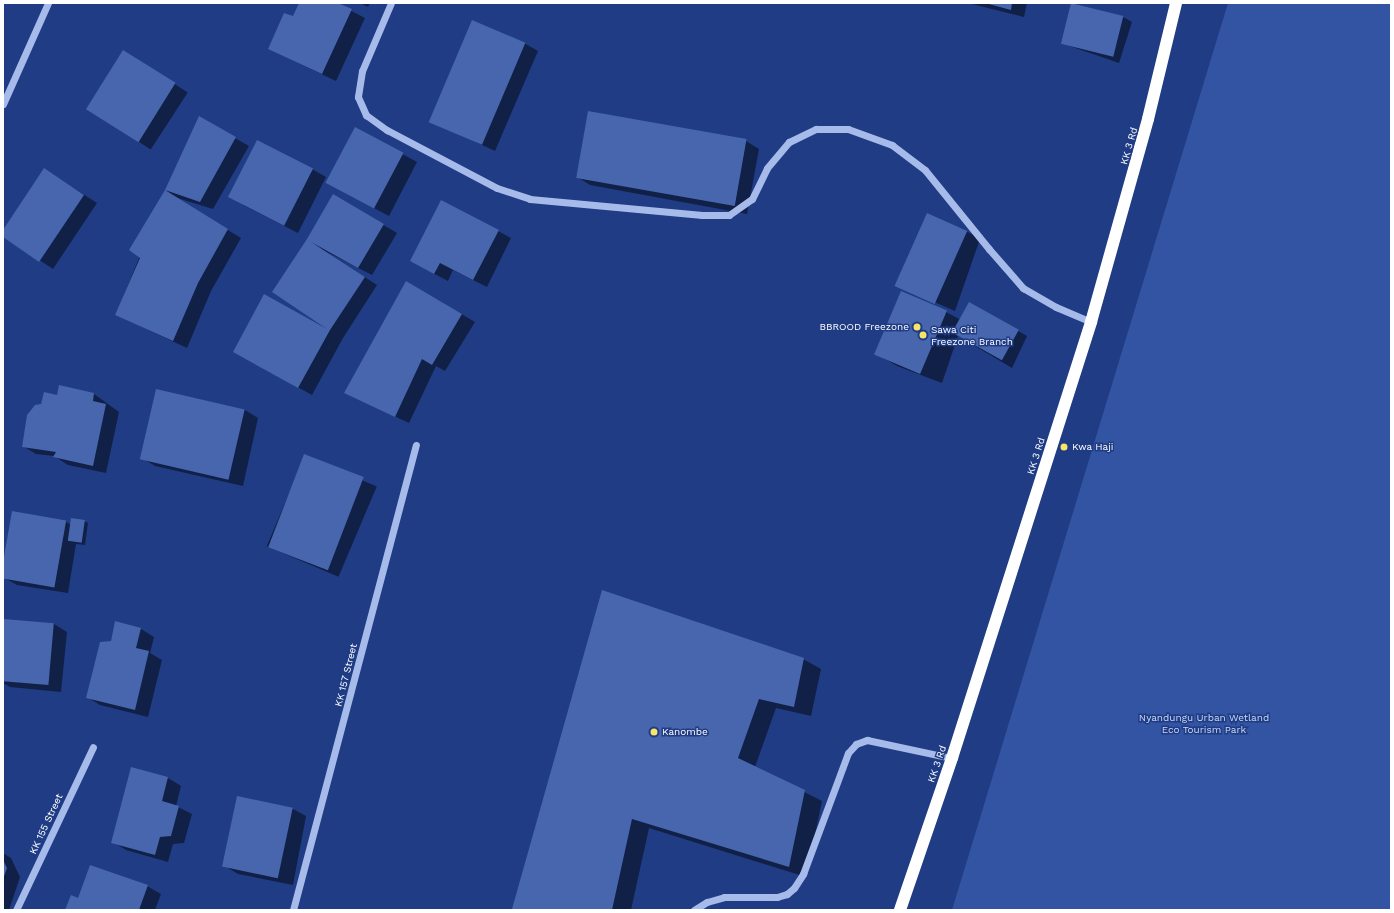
<!DOCTYPE html>
<style>
body{margin:0}
#map{position:relative;width:1394px;height:913px;overflow:hidden;background:#1f3c85;font-family:"Work Sans",sans-serif}
div>[style]{position:absolute}
.green>*{inset:0;background:#3254a2}
.shadow>*{inset:0;background:#0007;transform-origin:0 0}
.building>*{inset:0;background:#4766ad;transform-origin:0 0}
.minor>*{height:7px;margin:-3.5px;padding:0 3.5px;transform-origin:3.5px;border-radius:3.5px;background:#a7bbea}
.highway>*{height:12px;margin:-6px;padding:0 6px;transform-origin:6px;border-radius:6px;background:#fff}
.dots>*{width:11px;height:11px;translate:-50% -50%;box-sizing:border-box;border:2px solid #1f3c85;border-radius:50%}
span{translate:-50% -50%;white-space:nowrap;text-align:center;line-height:1.15;-webkit-text-stroke:3px #1f3c85;paint-order:stroke}
.street-label{font-size:10px;color:#fff}
.poi-label{font-size:10px;color:#fff}
.right{translate:-100% -50%;text-align:right}
.left{translate:0 -50%;text-align:left}
.park-label{font-size:10px;color:#cbd9f7}
.frame{position:absolute;inset:0;border:4px solid #fff;pointer-events:none}
</style>
<div id="map">
<div class="green">
<i style="clip-path:polygon(1228px 3px,1391px 3px,1391px 910px,952px 910px)"></i>
</div>
<div class="shadow">
<i style="clip-path:polygon(300px 3px,336px 3px,365px 18px,336px 81px,269px 49px,293px 18px)"></i>
<i style="clip-path:polygon(360px 3px,370px 3px,368px 7px)"></i>
<i style="clip-path:polygon(968px 3px,1027px 3px,1024px 17px)"></i>
<i style="clip-path:polygon(1072px 3px,1123px 17px,1132px 22px,1119px 63px,1061px 43px)"></i>
<i style="clip-path:polygon(524px 43px,538px 51px,495px 151px,431px 121px)"></i>
<i style="left:124px;top:51px;width:76px;height:68px;rotate:33deg"></i>
<i style="clip-path:polygon(589px 112px,746px 141px,759px 149px,747px 214px,590px 185px,577px 177px)"></i>
<i style="clip-path:polygon(199px 118px,249px 146px,213px 209px,174px 197px,241px 238px,211px 291px,187px 348px,116px 315px,166px 191px)"></i>
<i style="clip-path:polygon(356px 129px,417px 162px,389px 216px,340px 190px)"></i>
<i style="clip-path:polygon(44px 169px,97px 203px,53px 269px,3px 236px,3px 231px)"></i>
<i style="clip-path:polygon(312px 169px,326px 177px,298px 233px,243px 205px)"></i>
<i style="clip-path:polygon(333px 195px,397px 233px,372px 275px,325px 251px,377px 285px,343px 338px,312px 395px,247px 359px,328px 328px,308px 240px)"></i>
<i style="clip-path:polygon(498px 231px,511px 238px,487px 287px,453px 270px,448px 281px,425px 269px)"></i>
<i style="clip-path:polygon(966px 231px,980px 239px,955px 311px,900px 287px)"></i>
<i style="clip-path:polygon(407px 282px,475px 322px,445px 371px,436px 366px,409px 423px,345px 393px)"></i>
<i style="clip-path:polygon(969px 303px,1027px 336px,1012px 368px,958px 336px,942px 383px,897px 366px,880px 356px,946px 312px,961px 320px)"></i>
<i style="clip-path:polygon(60px 386px,94px 394px,119px 412px,106px 473px,68px 465px,54px 456px,36px 454px,23px 446px,42px 404px,58px 396px)"></i>
<i style="clip-path:polygon(157px 390px,245px 410px,258px 418px,243px 486px,155px 466px,142px 458px)"></i>
<i style="left:305px;top:456px;width:78px;height:98px;rotate:23deg"></i>
<i style="clip-path:polygon(65px 521px,71px 525px,84px 521px,88px 523px,85px 545px,76px 544px,68px 593px,17px 585px,3px 577px)"></i>
<i style="clip-path:polygon(116px 622px,141px 629px,154px 637px,150px 653px,162px 660px,148px 717px,100px 705px,87px 697px,111px 642px)"></i>
<i style="clip-path:polygon(54px 624px,67px 632px,61px 692px,10px 687px,3px 683px,3px 627px)"></i>
<i style="clip-path:polygon(803px 659px,821px 669px,811px 716px,776px 708px,755px 767px,822px 801px,806px 877px,649px 828px,631px 910px,513px 908px)"></i>
<i style="clip-path:polygon(132px 769px,168px 778px,181px 786px,176px 806px,192px 814px,184px 843px,173px 844px,168px 862px,126px 850px,113px 842px)"></i>
<i style="clip-path:polygon(238px 798px,293px 809px,306px 816px,293px 885px,238px 874px,225px 866px)"></i>
<i style="clip-path:polygon(3px 853px,11px 858px,20px 877px,9px 910px,3px 910px)"></i>
<i style="clip-path:polygon(147px 886px,161px 894px,155px 910px,66px 910px,79px 899px)"></i>
</div>
<div class="building">
<i style="clip-path:polygon(299px 3px,338px 3px,352px 9px,322px 74px,268px 49px,284px 13px,293px 16px)"></i>
<i style="clip-path:polygon(985px 3px,1012px 3px,1011px 10px)"></i>
<i style="left:1071px;top:3px;width:54px;height:42px;rotate:14deg"></i>
<i style="left:472px;top:20px;width:58px;height:111px;rotate:23deg"></i>
<i style="left:123px;top:50px;width:62px;height:70px;rotate:32deg"></i>
<i style="left:588px;top:111px;width:161px;height:68px;rotate:10deg"></i>
<i style="clip-path:polygon(199px 116px,236px 137px,200px 202px,165px 190px,228px 229px,198px 283px,173px 341px,115px 315px,140px 258px,129px 250px,165px 190px)"></i>
<i style="left:355px;top:127px;width:55px;height:63px;rotate:28deg"></i>
<i style="left:257px;top:140px;width:63px;height:64px;rotate:27deg"></i>
<i style="clip-path:polygon(44px 168px,84px 195px,39px 262px,3px 237px,3px 230px)"></i>
<i style="clip-path:polygon(333px 194px,384px 224px,358px 268px,311px 242px,365px 277px,330px 330px,298px 388px,233px 352px,264px 294px,327px 329px,272px 292px,307px 239px)"></i>
<i style="clip-path:polygon(441px 200px,499px 230px,473px 280px,440px 263px,434px 274px,410px 261px)"></i>
<i style="left:927px;top:213px;width:44px;height:80px;rotate:24deg"></i>
<i style="clip-path:polygon(406px 281px,462px 314px,432px 365px,422px 359px,395px 417px,344px 393px)"></i>
<i style="left:901px;top:291px;width:50px;height:69px;rotate:23deg"></i>
<i style="left:969px;top:302px;width:57px;height:35px;rotate:29deg"></i>
<i style="clip-path:polygon(59px 385px,94px 393px,93px 401px,106px 404px,93px 466px,53px 457px,56px 452px,22px 447px,27px 415px,35px 405px,41px 404px,44px 392px,57px 395px)"></i>
<i style="left:156px;top:389px;width:91px;height:72px;rotate:13deg"></i>
<i style="left:304px;top:454px;width:64px;height:100px;rotate:21deg"></i>
<i style="left:12px;top:511px;width:55px;height:68px;rotate:10deg"></i>
<i style="left:71px;top:518px;width:14px;height:23px;rotate:8deg"></i>
<i style="clip-path:polygon(602px 590px,804px 658px,794px 707px,759px 699px,738px 758px,805px 790px,789px 867px,632px 819px,612px 910px,512px 909px)"></i>
<i style="left:4px;top:619px;width:50px;height:62px;rotate:5deg"></i>
<i style="clip-path:polygon(115px 621px,141px 628px,136px 648px,149px 651px,135px 710px,86px 698px,100px 642px,111px 641px)"></i>
<i style="clip-path:polygon(131px 767px,168px 777px,162px 801px,179px 806px,171px 836px,160px 837px,155px 855px,111px 843px)"></i>
<i style="left:237px;top:796px;width:57px;height:72px;rotate:12deg"></i>
<i style="clip-path:polygon(3px 860px,7px 868px,3px 879px)"></i>
<i style="clip-path:polygon(90px 865px,148px 885px,139px 910px,65px 910px,71px 895px,78px 898px)"></i>
</div>
<div class="minor">
<i style="left:391px;top:3px;width:74px;rotate:113.1deg"></i>
<i style="left:362px;top:71px;width:26px;rotate:99deg"></i>
<i style="left:358px;top:97px;width:20px;rotate:66deg"></i>
<i style="left:366px;top:115px;width:26px;rotate:36deg"></i>
<i style="left:387px;top:130px;width:124px;rotate:27.8deg"></i>
<i style="left:497px;top:188px;width:35px;rotate:18deg"></i>
<i style="left:530px;top:199px;width:173px;rotate:5.3deg"></i>
<i style="left:702px;top:215px;width:27px"></i>
<i style="left:729px;top:215px;width:28px;rotate:-35deg"></i>
<i style="left:752px;top:199px;width:34px;rotate:-64deg"></i>
<i style="left:767px;top:168px;width:34px;rotate:-50deg"></i>
<i style="left:789px;top:142px;width:30px;rotate:-26deg"></i>
<i style="left:816px;top:129px;width:32px"></i>
<i style="left:848px;top:129px;width:47px;rotate:20deg"></i>
<i style="left:892px;top:145px;width:41px;rotate:37.1deg"></i>
<i style="left:925px;top:170px;width:102px;rotate:51deg"></i>
<i style="left:989px;top:249px;width:52px;rotate:48.9deg"></i>
<i style="left:1023px;top:288px;width:38px;rotate:30deg"></i>
<i style="left:1056px;top:307px;width:38px;rotate:23deg"></i>
<i style="left:3px;top:104px;width:111px;rotate:-66deg"></i>
<i style="left:16px;top:910px;width:180px;rotate:-64.7deg"></i>
<i style="left:293px;top:910px;width:481px;rotate:-75.2deg"></i>
<i style="left:694px;top:910px;width:15px;rotate:-32deg"></i>
<i style="left:707px;top:902px;width:18px;rotate:-16deg"></i>
<i style="left:724px;top:897px;width:53px"></i>
<i style="left:777px;top:897px;width:10px;rotate:-17deg"></i>
<i style="left:787px;top:894px;width:9px;rotate:-41deg"></i>
<i style="left:794px;top:888px;width:17px;rotate:-57deg"></i>
<i style="left:803px;top:874px;width:129px;rotate:-69.6deg"></i>
<i style="left:848px;top:753px;width:12px;rotate:-48deg"></i>
<i style="left:856px;top:744px;width:12px;rotate:-20deg"></i>
<i style="left:867px;top:740px;width:87px;rotate:12deg"></i>
</div>
<div class="highway">
<i style="left:900px;top:910px;width:161px;rotate:-71.1deg"></i>
<i style="left:952px;top:758px;width:458px;rotate:-72.3deg"></i>
<i style="left:1091px;top:322px;width:211px;rotate:-74.3deg"></i>
<i style="left:1148px;top:119px;width:119px;rotate:-76.4deg"></i>
</div>
<div class="dots">
<i style="left:917px;top:327px;background:#f8e466"></i>
<i style="left:923px;top:335px;background:#f8e466"></i>
<i style="left:1064px;top:447px;background:#f8e466"></i>
<i style="left:654px;top:732px;background:#f8e466"></i>
</div>
<div class="street-label">
<span style="left:1129px;top:146px;rotate:-74deg">KK 3 Rd</span>
<span style="left:1036px;top:456px;rotate:-72deg">KK 3 Rd</span>
<span style="left:346px;top:675px;rotate:-76deg">KK 157 Street</span>
<span style="left:937px;top:764px;rotate:-71deg">KK 3 Rd</span>
<span style="left:46px;top:824px;rotate:-65deg">KK 155 Street</span>
</div>
<div class="poi-label">
<span class="right" style="left:909px;top:327px">BBROOD Freezone</span>
<span class="left" style="left:931px;top:335px">Sawa Citi<br>Freezone Branch</span>
<span class="left" style="left:1072px;top:447px">Kwa Haji</span>
<span class="left" style="left:662px;top:732px">Kanombe</span>
</div>
<div class="park-label">
<span style="left:1204px;top:723px">Nyandungu Urban Wetland<br>Eco Tourism Park</span>
</div>
<div class="frame"></div>
</div>
